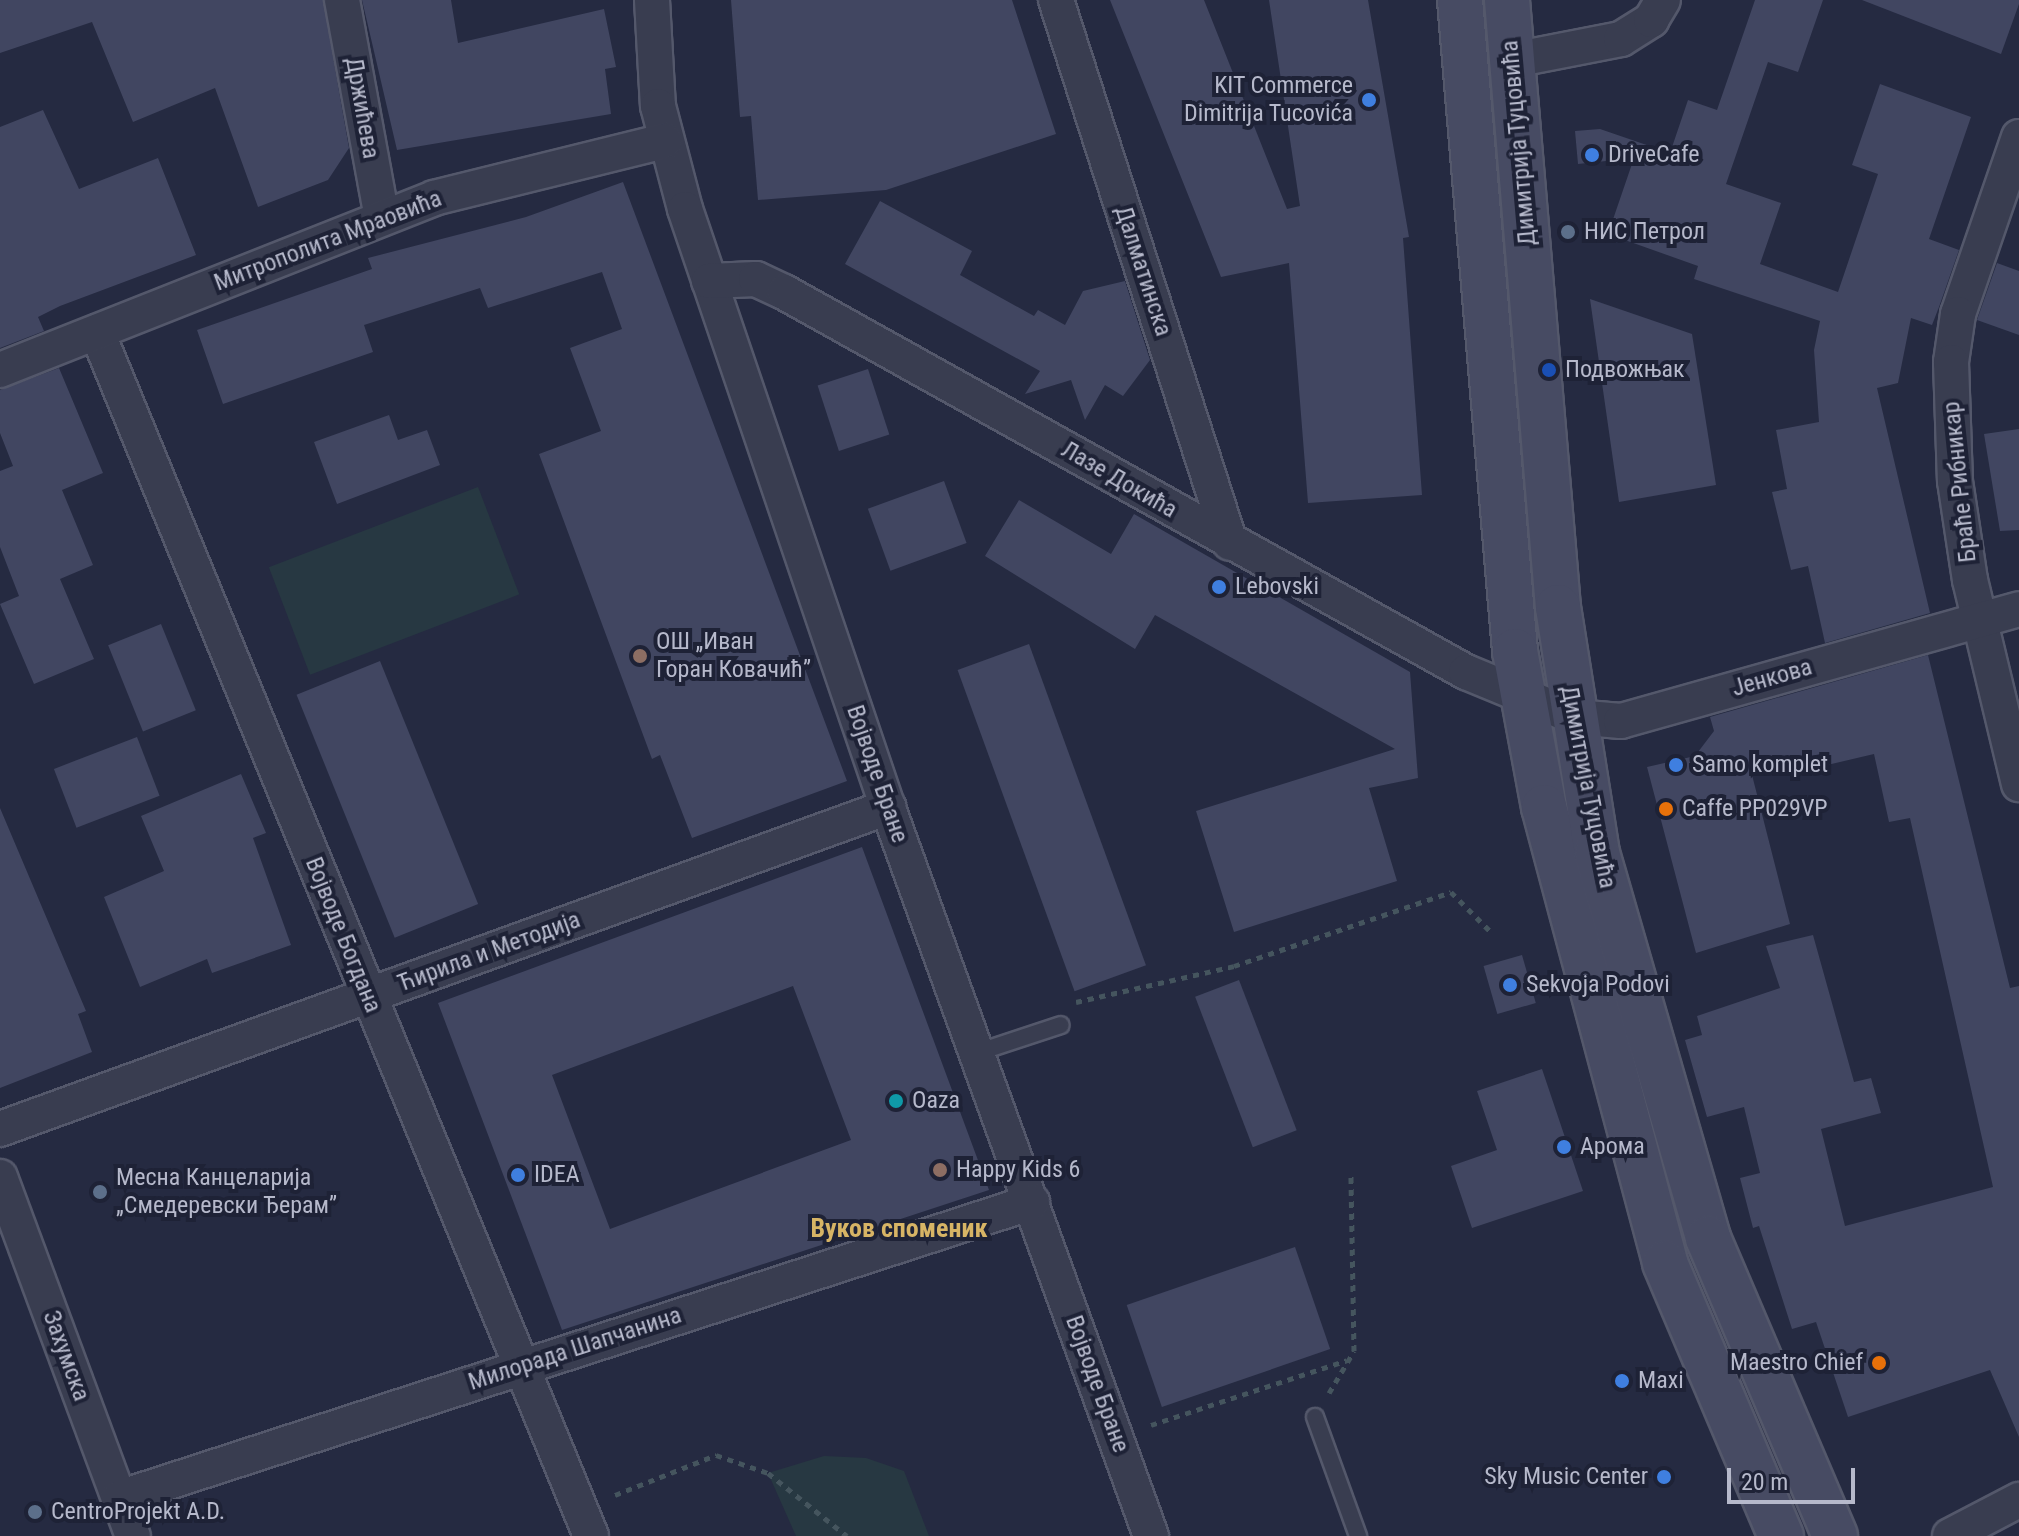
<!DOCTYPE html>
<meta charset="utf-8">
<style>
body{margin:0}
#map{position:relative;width:2019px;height:1536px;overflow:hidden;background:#252a41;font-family:"Roboto Condensed",sans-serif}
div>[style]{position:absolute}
.green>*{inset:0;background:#273842;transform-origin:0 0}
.building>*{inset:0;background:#414661;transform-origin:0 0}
.path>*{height:5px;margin-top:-2.5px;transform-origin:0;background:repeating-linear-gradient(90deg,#45555e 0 6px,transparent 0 12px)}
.roads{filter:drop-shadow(2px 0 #54586b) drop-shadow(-2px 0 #54586b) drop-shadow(0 2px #54586b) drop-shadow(0 -2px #54586b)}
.service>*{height:16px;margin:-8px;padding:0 8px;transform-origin:8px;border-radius:8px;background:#393d50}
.minor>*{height:34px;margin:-17px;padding:0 17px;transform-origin:17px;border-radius:17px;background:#393d50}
.secondary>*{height:44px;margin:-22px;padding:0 22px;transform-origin:22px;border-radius:22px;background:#474b63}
.dots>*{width:22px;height:22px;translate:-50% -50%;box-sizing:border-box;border:4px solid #1e2236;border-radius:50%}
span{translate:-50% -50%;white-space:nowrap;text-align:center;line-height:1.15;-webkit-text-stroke:8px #1e2236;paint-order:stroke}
.poi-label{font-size:24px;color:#b6b9cb}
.right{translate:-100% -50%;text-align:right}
.left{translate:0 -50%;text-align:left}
.street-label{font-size:24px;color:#b6b9cb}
.neighbourhood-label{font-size:26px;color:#d7b465;font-weight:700}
.scale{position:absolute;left:1727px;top:1468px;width:128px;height:36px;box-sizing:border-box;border:4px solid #b6b9cb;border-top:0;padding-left:10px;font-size:24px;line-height:28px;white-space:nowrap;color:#b6b9cb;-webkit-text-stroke:6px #1e2236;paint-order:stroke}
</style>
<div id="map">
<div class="green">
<i style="left:478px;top:487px;width:115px;height:224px;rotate:69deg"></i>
<i style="clip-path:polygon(824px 1456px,866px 1458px,904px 1471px,929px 1536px,796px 1536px,768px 1473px)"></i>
</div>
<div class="building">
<i style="clip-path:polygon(0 0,323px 0,349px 148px,328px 180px,258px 207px,215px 88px,133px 122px,92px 22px,0 53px)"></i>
<i style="clip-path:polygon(362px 0,451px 0,458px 43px,604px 9px,616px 67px,605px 69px,611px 114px,397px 150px)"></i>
<i style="clip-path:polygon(731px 0,1012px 0,1056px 134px,886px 190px,758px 200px,751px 116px,740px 117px)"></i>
<i style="clip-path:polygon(1110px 0,1204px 0,1287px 209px,1300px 206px,1269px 0,1368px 0,1409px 237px,1403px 238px,1422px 495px,1308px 503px,1289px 263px,1221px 277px)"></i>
<i style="clip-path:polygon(1755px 0,1823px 0,1798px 72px,1768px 62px,1726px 184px,1781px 203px,1760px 264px,1838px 292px,1878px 174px,1852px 165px,1880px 84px,1971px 117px,1929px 239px,1959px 250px,1939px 307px,1932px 325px,1911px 318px,1898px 383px,1877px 388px,1930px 613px,1825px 643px,1808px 566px,1791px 570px,1772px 492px,1787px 489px,1776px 430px,1819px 422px,1814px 350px,1820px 321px,1694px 279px,1698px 266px,1608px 234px,1634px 158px,1578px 164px,1575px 131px,1600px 129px,1670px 153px,1688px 100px,1717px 110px)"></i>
<i style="clip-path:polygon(1862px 0,2019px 0,2019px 4px,2001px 54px)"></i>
<i style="clip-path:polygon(43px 110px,79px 189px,158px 158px,196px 255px,60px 306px,38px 317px,44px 331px,0 348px,0 127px)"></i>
<i style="clip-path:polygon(623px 182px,847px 781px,692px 838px,660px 755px,652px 759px,539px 454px,601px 431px,570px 348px,622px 329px,602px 272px,488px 308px,480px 288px,364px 325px,373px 352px,223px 404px,197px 330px,372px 269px,368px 258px,526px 217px)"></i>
<i style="clip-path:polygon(880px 201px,972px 251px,960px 275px,1034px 316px,1038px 310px,1065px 325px,1083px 291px,1125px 281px,1150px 360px,1123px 396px,1105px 385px,1085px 420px,1071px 380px,1025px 394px,1040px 371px,845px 264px)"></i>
<i style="clip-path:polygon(1997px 263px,2019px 271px,2019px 335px,1977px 320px)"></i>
<i style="clip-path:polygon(1590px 299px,1692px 334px,1716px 485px,1619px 502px)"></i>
<i style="clip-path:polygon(59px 368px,103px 473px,62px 490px,93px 565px,60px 579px,94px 659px,34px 684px,0 604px,19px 596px,0 547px,0 471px,13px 466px,0 433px,0 390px)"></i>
<i style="left:868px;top:369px;width:69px;height:53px;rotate:72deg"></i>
<i style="clip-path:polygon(389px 415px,398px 440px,427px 430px,440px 465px,337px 504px,314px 442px)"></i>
<i style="clip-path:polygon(2019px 429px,2019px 530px,2000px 531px,1984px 434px)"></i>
<i style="left:944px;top:481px;width:66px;height:81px;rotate:70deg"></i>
<i style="clip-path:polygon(1019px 500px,1111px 554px,1134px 514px,1410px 672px,1418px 778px,1369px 788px,1397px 881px,1234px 932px,1196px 811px,1395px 749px,1155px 615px,1135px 649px,985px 556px)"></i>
<i style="left:161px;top:624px;width:93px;height:57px;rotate:68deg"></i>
<i style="left:1029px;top:644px;width:342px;height:76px;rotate:70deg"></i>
<i style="clip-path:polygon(1928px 655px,2010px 988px,2019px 986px,2019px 1437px,1990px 1370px,1848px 1417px,1816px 1322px,1792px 1329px,1759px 1226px,1753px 1228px,1740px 1178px,1760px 1173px,1744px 1107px,1707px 1117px,1685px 1040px,1702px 1035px,1697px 1016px,1780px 988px,1766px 946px,1813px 935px,1854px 1082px,1871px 1078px,1881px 1113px,1821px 1129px,1845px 1226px,1993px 1187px,1910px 818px,1889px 822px,1874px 754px,1823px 766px,1820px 754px,1751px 771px,1790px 924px,1696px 953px,1647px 767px,1695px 756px,1714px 731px,1710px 717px)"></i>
<i style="left:380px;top:661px;width:262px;height:90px;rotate:68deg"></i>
<i style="left:137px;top:737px;width:63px;height:89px;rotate:69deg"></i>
<i style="clip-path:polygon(241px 774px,266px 833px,253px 838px,291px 945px,212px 973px,207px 959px,140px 987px,104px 897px,164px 871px,141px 816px)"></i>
<i style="clip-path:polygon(0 808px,86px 1011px,78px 1014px,92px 1052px,0 1088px)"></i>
<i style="clip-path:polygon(evenodd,862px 847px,989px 1190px,562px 1330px,438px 1003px,862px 847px,793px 986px,851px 1140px,610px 1229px,552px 1075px,793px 986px)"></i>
<i style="left:1522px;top:955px;width:50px;height:40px;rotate:74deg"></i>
<i style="left:1239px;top:980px;width:161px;height:47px;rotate:69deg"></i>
<i style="clip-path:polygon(1542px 1069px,1583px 1191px,1472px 1228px,1451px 1166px,1497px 1150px,1477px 1091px)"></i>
<i style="left:1295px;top:1247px;width:108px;height:178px;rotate:71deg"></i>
</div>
<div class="path">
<i style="left:1076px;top:1002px;width:162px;rotate:-12.8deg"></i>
<i style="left:1234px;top:966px;width:229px;rotate:-18.8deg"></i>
<i style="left:1451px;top:892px;width:55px;rotate:45deg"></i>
<i style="left:1329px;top:1393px;width:49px;rotate:-59.2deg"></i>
<i style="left:1354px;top:1351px;width:175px;rotate:-91deg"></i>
<i style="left:1151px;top:1425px;width:206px;rotate:-18.3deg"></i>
<i style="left:615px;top:1495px;width:109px;rotate:-21.6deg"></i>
<i style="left:716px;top:1455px;width:55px;rotate:19.1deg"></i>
<i style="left:768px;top:1473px;width:101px;rotate:38.6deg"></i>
</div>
<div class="roads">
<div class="service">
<i style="left:976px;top:1053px;width:89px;rotate:-18.2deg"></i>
<i style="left:1315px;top:1417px;width:127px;rotate:70.1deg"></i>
</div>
<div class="minor">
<i style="left:342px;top:0;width:221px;rotate:79.6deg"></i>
<i style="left:652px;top:0;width:106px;rotate:86.8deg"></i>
<i style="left:658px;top:106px;width:106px;rotate:75.3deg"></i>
<i style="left:685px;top:209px;width:636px;rotate:71.28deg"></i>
<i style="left:889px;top:811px;width:771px;rotate:70.13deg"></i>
<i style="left:1056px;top:0;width:570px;rotate:72.23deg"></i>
<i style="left:1513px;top:60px;width:110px;rotate:-11deg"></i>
<i style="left:1621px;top:39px;width:36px;rotate:-32deg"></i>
<i style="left:1651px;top:20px;width:23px;rotate:-59deg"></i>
<i style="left:2019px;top:137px;width:187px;rotate:109deg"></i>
<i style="left:1958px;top:314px;width:49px;rotate:98.3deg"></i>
<i style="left:1951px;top:362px;width:119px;rotate:88.1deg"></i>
<i style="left:1955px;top:481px;width:100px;rotate:81.4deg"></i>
<i style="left:1970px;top:580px;width:210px;rotate:76.5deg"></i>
<i style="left:709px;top:281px;width:47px;rotate:-2.4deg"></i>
<i style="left:756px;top:279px;width:31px;rotate:25deg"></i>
<i style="left:784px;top:292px;width:781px;rotate:29.13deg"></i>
<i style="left:1466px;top:672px;width:118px;rotate:22.4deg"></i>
<i style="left:1575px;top:717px;width:46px;rotate:5deg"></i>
<i style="left:1621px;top:721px;width:413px;rotate:-15.7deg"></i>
<i style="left:97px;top:332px;width:1301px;rotate:67.69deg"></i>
<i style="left:0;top:370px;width:467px;rotate:-21.6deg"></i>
<i style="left:434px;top:198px;width:238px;rotate:-13.9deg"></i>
<i style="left:0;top:1129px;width:945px;rotate:-19.93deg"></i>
<i style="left:0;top:1177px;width:383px;rotate:69.7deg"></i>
<i style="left:119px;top:1498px;width:960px;rotate:-17.96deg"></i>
<i style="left:1950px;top:1536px;width:78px;rotate:-27.6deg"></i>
</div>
<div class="secondary">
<i style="left:1460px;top:0;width:653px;rotate:85.17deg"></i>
<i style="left:1515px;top:651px;width:159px;rotate:79.5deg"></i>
<i style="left:1544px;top:807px;width:472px;rotate:75.1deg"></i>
<i style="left:1665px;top:1263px;width:297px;rotate:67deg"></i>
<i style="left:1507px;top:0;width:609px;rotate:85.2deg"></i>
<i style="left:1558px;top:607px;width:249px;rotate:81deg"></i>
<i style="left:1597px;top:853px;width:401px;rotate:73.9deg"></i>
<i style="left:1708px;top:1238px;width:324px;rotate:66.9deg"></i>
</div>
</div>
<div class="dots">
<i style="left:1369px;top:100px;background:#3f7fe0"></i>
<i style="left:1592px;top:155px;background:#3f7fe0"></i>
<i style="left:1568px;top:232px;background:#5c6f8a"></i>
<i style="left:1549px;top:370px;background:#1a4fb4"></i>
<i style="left:1219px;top:587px;background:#3f7fe0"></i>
<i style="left:640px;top:656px;background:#8d6e63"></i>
<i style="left:1676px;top:765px;background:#3f7fe0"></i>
<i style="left:1666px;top:809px;background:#e8710a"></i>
<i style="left:1510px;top:985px;background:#3f7fe0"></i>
<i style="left:896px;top:1101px;background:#0f9aa8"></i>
<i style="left:1564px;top:1147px;background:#3f7fe0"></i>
<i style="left:940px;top:1170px;background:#8d6e63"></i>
<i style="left:518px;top:1175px;background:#3f7fe0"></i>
<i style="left:100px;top:1192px;background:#5c6f8a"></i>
<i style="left:1879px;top:1363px;background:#e8710a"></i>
<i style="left:1622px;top:1381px;background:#3f7fe0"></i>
<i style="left:1664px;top:1477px;background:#3f7fe0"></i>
<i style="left:35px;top:1512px;background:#5c6f8a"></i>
</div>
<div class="poi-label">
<span class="right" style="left:1353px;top:100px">KIT Commerce<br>Dimitrija Tucovića</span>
<span class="left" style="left:1608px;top:155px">DriveCafe</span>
<span class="left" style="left:1584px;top:232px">НИС Петрол</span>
<span class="left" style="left:1565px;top:370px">Подвожњак</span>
<span class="left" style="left:1235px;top:587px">Lebovski</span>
<span class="left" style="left:656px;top:656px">ОШ „Иван<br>Горан Ковачић”</span>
<span class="left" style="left:1692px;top:765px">Samo komplet</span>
<span class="left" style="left:1682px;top:809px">Caffe PP029VP</span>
<span class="left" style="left:1526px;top:985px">Sekvoja Podovi</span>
<span class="left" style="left:912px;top:1101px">Oaza</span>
<span class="left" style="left:1580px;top:1147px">Арома</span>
<span class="left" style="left:956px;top:1170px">Happy Kids 6</span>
<span class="left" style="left:534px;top:1175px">IDEA</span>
<span class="left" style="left:116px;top:1192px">Месна Канцеларија<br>„Смедеревски Ђерам”</span>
<span class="right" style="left:1863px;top:1363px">Maestro Chief</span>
<span class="left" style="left:1638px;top:1381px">Maxi</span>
<span class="right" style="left:1648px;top:1477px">Sky Music Center</span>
<span class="left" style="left:51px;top:1512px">CentroProjekt A.D.</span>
</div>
<div class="street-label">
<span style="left:362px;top:108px;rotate:80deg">Држићева</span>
<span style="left:1519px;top:143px;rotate:-95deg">Димитрија Туцовића</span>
<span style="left:328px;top:241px;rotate:-21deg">Митрополита Мраовића</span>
<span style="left:1143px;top:271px;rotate:72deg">Далматинска</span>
<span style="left:1119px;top:480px;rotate:30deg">Лазе Докића</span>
<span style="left:1960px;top:482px;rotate:-96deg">Браће Рибникар</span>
<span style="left:1772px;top:678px;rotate:-16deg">Јенкова</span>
<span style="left:877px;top:774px;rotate:71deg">Војводе Бране</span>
<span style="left:1588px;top:787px;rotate:79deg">Димитрија Туцовића</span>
<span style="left:343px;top:935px;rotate:68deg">Војводе Богдана</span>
<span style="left:489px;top:952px;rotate:-20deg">Ћирила и Методија</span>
<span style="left:575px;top:1349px;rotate:-18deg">Милорада Шапчанина</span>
<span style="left:66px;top:1356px;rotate:70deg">Захумска</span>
<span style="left:1097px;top:1384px;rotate:70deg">Војводе Бране</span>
</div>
<div class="neighbourhood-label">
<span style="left:899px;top:1229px">Вуков споменик</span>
</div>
<div class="scale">20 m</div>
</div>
